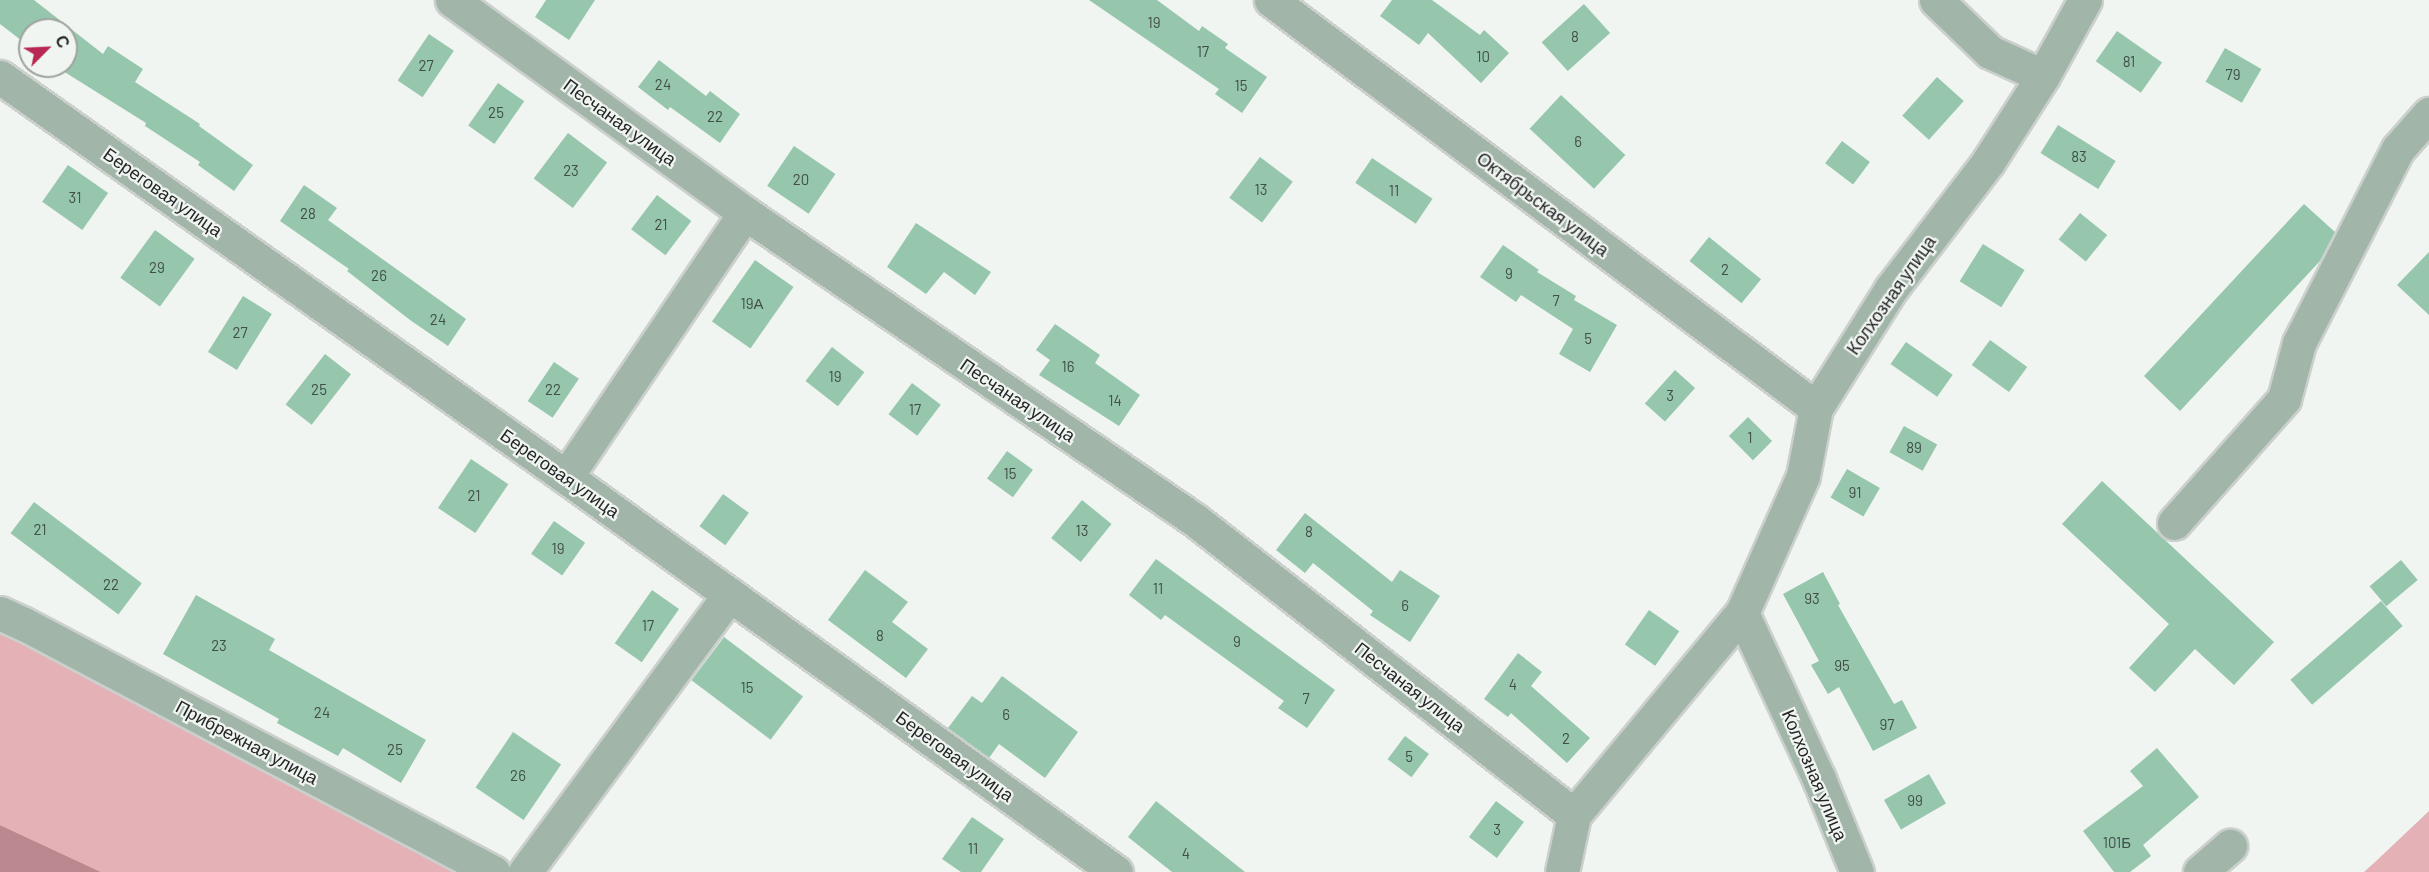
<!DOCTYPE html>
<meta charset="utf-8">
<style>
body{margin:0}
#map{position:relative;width:2429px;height:872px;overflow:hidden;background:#f0f5f2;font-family:Barlow,sans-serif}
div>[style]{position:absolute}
.green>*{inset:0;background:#e4b1b7}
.water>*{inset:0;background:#bb888f}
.building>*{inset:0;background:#96c6ac;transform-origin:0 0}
.roads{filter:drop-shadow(2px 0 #cbd0cd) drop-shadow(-2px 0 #cbd0cd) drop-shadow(0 2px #cbd0cd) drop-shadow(0 -2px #cbd0cd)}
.minor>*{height:33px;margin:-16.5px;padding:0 16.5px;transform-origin:16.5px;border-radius:16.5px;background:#a1b5a9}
span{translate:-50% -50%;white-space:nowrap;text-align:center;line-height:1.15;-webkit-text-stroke:4.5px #f0f5f2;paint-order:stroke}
.number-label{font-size:15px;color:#414f48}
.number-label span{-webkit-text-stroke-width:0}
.street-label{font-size:18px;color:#252726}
.north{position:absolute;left:18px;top:18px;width:60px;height:60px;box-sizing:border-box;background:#f0f5f2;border:2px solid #9fa3a0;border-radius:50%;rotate:66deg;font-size:16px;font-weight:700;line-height:24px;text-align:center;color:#252726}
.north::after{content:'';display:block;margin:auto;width:21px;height:27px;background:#b82852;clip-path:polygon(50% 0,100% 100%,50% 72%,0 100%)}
</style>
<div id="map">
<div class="green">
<i style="clip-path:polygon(0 613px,493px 872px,101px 872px,0 825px)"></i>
<i style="clip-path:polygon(2429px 811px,2429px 872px,2364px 872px,2374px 863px)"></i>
</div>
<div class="water">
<i style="clip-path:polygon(0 825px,101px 872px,0 872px)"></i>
</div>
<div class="building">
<i style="clip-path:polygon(0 0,34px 0,103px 54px,108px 46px,143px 69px,135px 82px,200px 124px,199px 126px,253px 165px,234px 191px,198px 165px,200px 162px,145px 126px,146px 123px,55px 66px,66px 66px,66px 30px,30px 30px,30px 47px,0 24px)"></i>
<i style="clip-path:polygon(546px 0,595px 0,569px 40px,535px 17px)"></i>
<i style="clip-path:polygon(1089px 0,1157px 0,1199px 31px,1202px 26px,1228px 44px,1225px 48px,1267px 77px,1242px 113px,1215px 94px,1219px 89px)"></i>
<i style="clip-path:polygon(1392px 0,1432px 0,1480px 35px,1484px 30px,1509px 53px,1481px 83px,1428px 33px,1419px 45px,1380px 16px)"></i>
<i style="left:1584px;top:4px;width:39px;height:57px;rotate:48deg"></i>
<i style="left:2117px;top:31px;width:55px;height:37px;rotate:35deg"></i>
<i style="left:429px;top:34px;width:30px;height:56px;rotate:34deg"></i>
<i style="left:2225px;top:48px;width:42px;height:39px;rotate:30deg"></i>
<i style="clip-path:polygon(659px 60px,706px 96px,710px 91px,740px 114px,720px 143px,670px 107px,668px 110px,638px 87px)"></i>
<i style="left:1937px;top:77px;width:36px;height:52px;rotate:42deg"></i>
<i style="left:498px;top:83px;width:32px;height:52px;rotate:35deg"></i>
<i style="left:1561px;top:95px;width:88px;height:46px;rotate:43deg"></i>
<i style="left:2058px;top:125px;width:68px;height:33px;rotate:32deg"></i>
<i style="left:568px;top:133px;width:49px;height:57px;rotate:37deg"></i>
<i style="left:1842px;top:141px;width:35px;height:28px;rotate:37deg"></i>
<i style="left:794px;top:146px;width:50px;height:48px;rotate:34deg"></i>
<i style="left:1260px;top:157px;width:41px;height:51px;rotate:37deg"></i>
<i style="left:1372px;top:158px;width:73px;height:30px;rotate:34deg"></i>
<i style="left:68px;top:165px;width:49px;height:45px;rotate:35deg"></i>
<i style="clip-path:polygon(304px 185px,337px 208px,328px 220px,466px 319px,448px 346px,410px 320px,347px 271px,349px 269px,280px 221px)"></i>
<i style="left:657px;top:195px;width:43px;height:43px;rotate:37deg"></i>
<i style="clip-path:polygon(2304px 204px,2335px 232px,2320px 261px,2180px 411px,2144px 376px)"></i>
<i style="left:2080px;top:213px;width:35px;height:34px;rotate:39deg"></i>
<i style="clip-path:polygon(916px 223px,991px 272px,975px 295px,944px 272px,926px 294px,887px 267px)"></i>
<i style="left:155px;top:230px;width:49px;height:59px;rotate:36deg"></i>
<i style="left:1709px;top:237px;width:67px;height:31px;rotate:39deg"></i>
<i style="left:1983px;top:244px;width:49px;height:44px;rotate:32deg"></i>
<i style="clip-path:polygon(1503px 245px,1539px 270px,1537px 272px,1576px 296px,1574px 300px,1617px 325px,1590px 372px,1559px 354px,1573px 329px,1521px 295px,1516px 302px,1480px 277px)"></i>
<i style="clip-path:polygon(2429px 252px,2429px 315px,2397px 285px)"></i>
<i style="left:755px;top:260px;width:47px;height:75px;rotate:35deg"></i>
<i style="left:243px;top:296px;width:34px;height:66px;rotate:32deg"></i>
<i style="clip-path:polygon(1055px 324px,1100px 355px,1095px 363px,1140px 395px,1119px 426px,1039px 375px,1050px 360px,1036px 350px)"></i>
<i style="left:1990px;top:340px;width:46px;height:31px;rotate:36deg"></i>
<i style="left:1906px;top:342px;width:57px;height:27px;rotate:35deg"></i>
<i style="left:832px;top:347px;width:41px;height:43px;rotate:38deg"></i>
<i style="left:325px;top:354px;width:33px;height:64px;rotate:38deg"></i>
<i style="left:554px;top:362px;width:30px;height:47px;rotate:34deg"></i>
<i style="left:1675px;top:370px;width:27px;height:45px;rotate:42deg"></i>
<i style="left:912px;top:383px;width:36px;height:39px;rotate:37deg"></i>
<i style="left:1748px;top:417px;width:34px;height:27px;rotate:45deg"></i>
<i style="left:1904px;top:426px;width:38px;height:30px;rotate:29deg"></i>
<i style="left:1007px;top:451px;width:32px;height:34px;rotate:36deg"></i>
<i style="left:471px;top:459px;width:45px;height:59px;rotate:34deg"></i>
<i style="left:1847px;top:469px;width:38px;height:33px;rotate:30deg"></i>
<i style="clip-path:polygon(2102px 481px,2274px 642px,2234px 685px,2195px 649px,2155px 692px,2129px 668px,2169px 624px,2062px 524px)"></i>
<i style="left:723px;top:494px;width:32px;height:40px;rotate:36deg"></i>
<i style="left:1082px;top:500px;width:38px;height:49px;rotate:39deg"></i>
<i style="left:34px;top:502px;width:135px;height:39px;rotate:37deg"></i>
<i style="clip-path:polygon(1305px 513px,1392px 582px,1400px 570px,1440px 596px,1410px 642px,1370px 615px,1373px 611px,1313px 563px,1305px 573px,1276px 550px)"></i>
<i style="left:554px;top:521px;width:38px;height:40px;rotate:35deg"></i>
<i style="clip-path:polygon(1156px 559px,1335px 690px,1307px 728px,1278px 708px,1284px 701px,1165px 615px,1161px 620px,1129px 595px)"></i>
<i style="left:2401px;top:560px;width:26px;height:41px;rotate:50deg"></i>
<i style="clip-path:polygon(865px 570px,908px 602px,892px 622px,928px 649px,906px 678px,828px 620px)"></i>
<i style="clip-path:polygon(1823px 572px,1840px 604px,1838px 605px,1894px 704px,1902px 700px,1917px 728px,1873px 751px,1839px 687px,1828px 694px,1811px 665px,1819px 661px,1783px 594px)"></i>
<i style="left:652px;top:590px;width:33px;height:65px;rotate:35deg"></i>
<i style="clip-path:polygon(196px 595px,275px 639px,269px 650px,426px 740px,401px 783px,343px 748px,338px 756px,277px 723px,279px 719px,163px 654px)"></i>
<i style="left:2381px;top:601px;width:33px;height:120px;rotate:49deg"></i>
<i style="left:1649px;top:610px;width:37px;height:42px;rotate:35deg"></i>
<i style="left:724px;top:637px;width:99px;height:54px;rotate:37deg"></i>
<i style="clip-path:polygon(1518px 653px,1542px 672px,1531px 686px,1590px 738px,1567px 763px,1511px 713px,1508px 717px,1484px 699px)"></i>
<i style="clip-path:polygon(1002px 676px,1078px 732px,1045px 778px,999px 744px,989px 758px,948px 728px,972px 696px,982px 703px)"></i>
<i style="left:513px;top:732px;width:58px;height:67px;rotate:34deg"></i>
<i style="left:1405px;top:736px;width:30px;height:29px;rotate:37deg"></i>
<i style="clip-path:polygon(2157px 748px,2199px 797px,2143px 845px,2151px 856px,2130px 872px,2114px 872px,2083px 831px,2143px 786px,2130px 771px)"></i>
<i style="left:1929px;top:774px;width:34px;height:52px;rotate:60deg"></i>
<i style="clip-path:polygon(1156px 801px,1245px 872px,1172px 872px,1128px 837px)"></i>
<i style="left:1496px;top:801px;width:35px;height:45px;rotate:37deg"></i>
<i style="clip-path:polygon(972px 817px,1004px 839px,981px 872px,961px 872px,942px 859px)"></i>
</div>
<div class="roads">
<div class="minor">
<i style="left:452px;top:0;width:362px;rotate:36deg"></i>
<i style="left:745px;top:213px;width:545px;rotate:34.3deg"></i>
<i style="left:1195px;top:520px;width:480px;rotate:37.9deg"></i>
<i style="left:1271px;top:0;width:681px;rotate:36.82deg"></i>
<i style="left:1936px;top:0;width:75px;rotate:43.9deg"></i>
<i style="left:1990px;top:52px;width:58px;rotate:24.4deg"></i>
<i style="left:0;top:77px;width:693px;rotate:35.25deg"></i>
<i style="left:566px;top:477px;width:677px;rotate:35.69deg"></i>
<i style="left:566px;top:477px;width:319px;rotate:-55.9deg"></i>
<i style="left:2174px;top:523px;width:166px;rotate:-48.4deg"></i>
<i style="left:2284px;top:399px;width:58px;rotate:-75deg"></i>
<i style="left:2299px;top:343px;width:218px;rotate:-63deg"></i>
<i style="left:2398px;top:149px;width:47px;rotate:-48.5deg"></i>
<i style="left:0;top:613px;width:26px;rotate:25deg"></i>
<i style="left:24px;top:624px;width:531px;rotate:27.87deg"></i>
<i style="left:1742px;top:613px;width:183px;rotate:65.1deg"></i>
<i style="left:1819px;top:779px;width:100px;rotate:67.8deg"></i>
<i style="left:525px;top:872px;width:345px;rotate:-53.6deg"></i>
<i style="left:1562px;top:872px;width:58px;rotate:-78.1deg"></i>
<i style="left:1574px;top:815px;width:263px;rotate:-50.3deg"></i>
<i style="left:1742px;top:613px;width:150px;rotate:-66deg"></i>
<i style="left:1803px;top:476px;width:69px;rotate:-79.2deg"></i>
<i style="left:1816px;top:408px;width:141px;rotate:-57.8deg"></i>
<i style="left:1891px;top:289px;width:160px;rotate:-52.6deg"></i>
<i style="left:1988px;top:162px;width:102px;rotate:-57.4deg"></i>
<i style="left:2043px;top:76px;width:87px;rotate:-61.1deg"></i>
<i style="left:2200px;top:872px;width:40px;rotate:-41deg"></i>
</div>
</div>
<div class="number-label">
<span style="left:1154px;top:23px">19</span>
<span style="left:1575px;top:37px">8</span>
<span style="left:1203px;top:52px">17</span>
<span style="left:1483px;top:57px">10</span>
<span style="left:2129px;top:62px">81</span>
<span style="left:426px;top:66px">27</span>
<span style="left:2233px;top:75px">79</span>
<span style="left:663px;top:85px">24</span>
<span style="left:1241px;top:86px">15</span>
<span style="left:496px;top:113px">25</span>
<span style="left:715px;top:117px">22</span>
<span style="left:1578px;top:142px">6</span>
<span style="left:2079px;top:157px">83</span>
<span style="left:571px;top:171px">23</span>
<span style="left:801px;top:180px">20</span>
<span style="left:1261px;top:190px">13</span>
<span style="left:1394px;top:191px">11</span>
<span style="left:75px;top:198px">31</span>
<span style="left:308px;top:214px">28</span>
<span style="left:661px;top:225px">21</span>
<span style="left:157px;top:268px">29</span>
<span style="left:1725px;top:270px">2</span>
<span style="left:1509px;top:274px">9</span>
<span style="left:379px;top:276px">26</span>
<span style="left:1556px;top:301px">7</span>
<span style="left:752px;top:304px">19А</span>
<span style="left:438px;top:320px">24</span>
<span style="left:240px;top:333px">27</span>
<span style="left:1588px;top:339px">5</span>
<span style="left:1068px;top:367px">16</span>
<span style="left:835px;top:377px">19</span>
<span style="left:319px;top:390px">25</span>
<span style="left:553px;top:390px">22</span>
<span style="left:1670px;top:396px">3</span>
<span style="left:1115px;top:401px">14</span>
<span style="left:915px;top:410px">17</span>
<span style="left:1750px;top:438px">1</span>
<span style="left:1914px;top:448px">89</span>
<span style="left:1010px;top:474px">15</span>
<span style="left:1855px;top:493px">91</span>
<span style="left:474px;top:496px">21</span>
<span style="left:40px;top:530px">21</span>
<span style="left:1082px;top:531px">13</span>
<span style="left:1309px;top:532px">8</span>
<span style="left:558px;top:549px">19</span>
<span style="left:111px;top:585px">22</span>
<span style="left:1158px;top:589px">11</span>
<span style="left:1812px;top:599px">93</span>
<span style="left:1405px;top:606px">6</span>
<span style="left:648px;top:626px">17</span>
<span style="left:880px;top:636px">8</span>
<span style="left:1237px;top:642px">9</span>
<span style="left:219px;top:646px">23</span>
<span style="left:1842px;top:666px">95</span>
<span style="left:1513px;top:685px">4</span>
<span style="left:747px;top:688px">15</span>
<span style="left:1306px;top:699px">7</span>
<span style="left:322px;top:713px">24</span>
<span style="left:1006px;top:715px">6</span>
<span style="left:1887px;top:725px">97</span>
<span style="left:1566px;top:739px">2</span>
<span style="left:395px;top:750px">25</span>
<span style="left:1409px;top:757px">5</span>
<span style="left:518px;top:776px">26</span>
<span style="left:1915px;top:801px">99</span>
<span style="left:1497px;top:830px">3</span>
<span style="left:2117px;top:843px">101Б</span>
<span style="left:973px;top:849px">11</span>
<span style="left:1186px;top:854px">4</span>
</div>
<div class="street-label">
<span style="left:620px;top:122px;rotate:36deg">Песчаная улица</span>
<span style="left:163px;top:192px;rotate:35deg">Береговая улица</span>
<span style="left:1543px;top:204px;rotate:37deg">Октябрьская улица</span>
<span style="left:1891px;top:295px;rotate:-55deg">Колхозная улица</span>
<span style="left:1018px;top:400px;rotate:34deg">Песчаная улица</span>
<span style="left:560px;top:473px;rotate:35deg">Береговая улица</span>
<span style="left:1410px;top:687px;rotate:38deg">Песчаная улица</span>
<span style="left:247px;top:742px;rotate:28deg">Прибрежная улица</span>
<span style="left:955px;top:756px;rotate:36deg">Береговая улица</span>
<span style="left:1815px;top:775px;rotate:67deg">Колхозная улица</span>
</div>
<div class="north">С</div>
</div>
